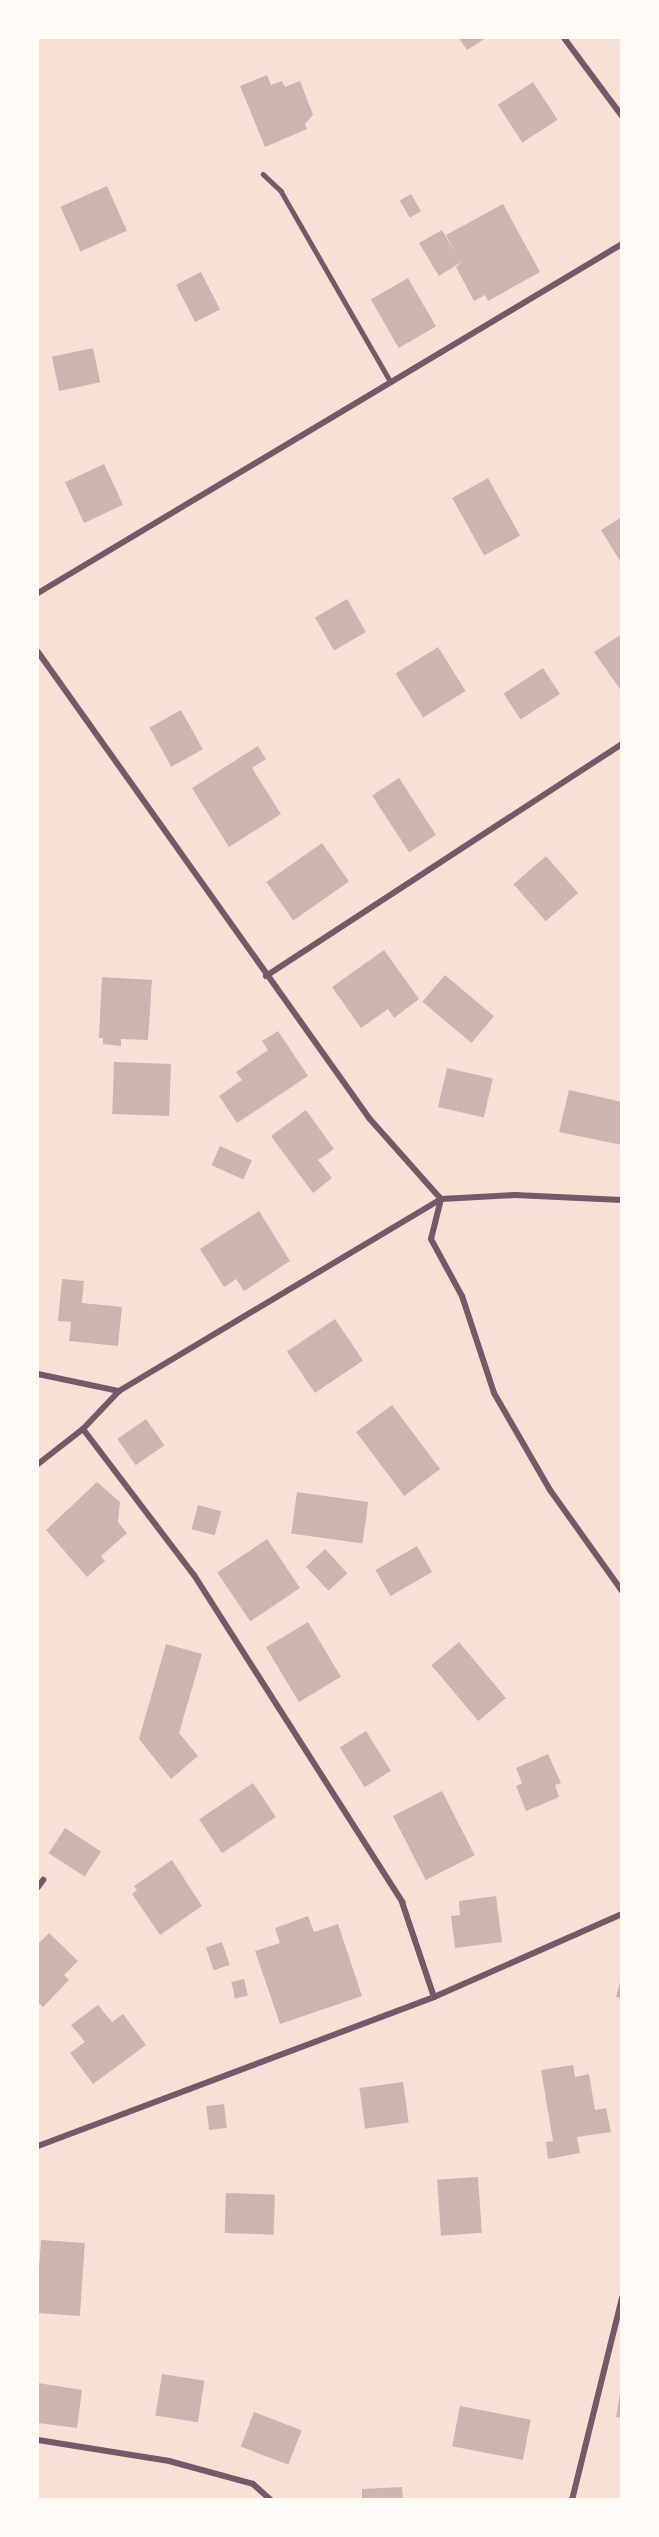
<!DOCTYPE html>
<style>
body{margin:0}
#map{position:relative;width:659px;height:2537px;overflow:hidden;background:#f7e1d7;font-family:"Open Sans",sans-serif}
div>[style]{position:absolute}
.building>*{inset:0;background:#ccb4b1;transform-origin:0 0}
.service>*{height:4.5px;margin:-2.25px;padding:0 2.25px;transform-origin:2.25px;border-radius:2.25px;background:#755966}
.minor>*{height:6px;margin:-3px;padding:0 3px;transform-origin:3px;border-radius:3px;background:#755966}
span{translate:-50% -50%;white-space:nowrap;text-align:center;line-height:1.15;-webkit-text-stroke:6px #fffaf5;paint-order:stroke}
.frame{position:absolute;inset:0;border:39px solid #fffaf5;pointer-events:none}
</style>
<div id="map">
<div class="building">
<i style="clip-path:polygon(459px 38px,486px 38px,467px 50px)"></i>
<i style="clip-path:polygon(267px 75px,271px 85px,282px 81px,285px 87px,300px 81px,313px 115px,305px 124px,307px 129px,265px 147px,240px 86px)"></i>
<i style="left:533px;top:82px;width:45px;height:42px;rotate:57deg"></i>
<i style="left:107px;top:186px;width:49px;height:51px;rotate:66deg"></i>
<i style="left:411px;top:194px;width:20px;height:13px;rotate:60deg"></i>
<i style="clip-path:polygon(503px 204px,540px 272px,488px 301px,485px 295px,474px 301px,456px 267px,461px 262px,439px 276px,419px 243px,442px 230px,456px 254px,446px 235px)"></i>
<i style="left:201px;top:272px;width:42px;height:28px;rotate:63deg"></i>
<i style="left:408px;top:278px;width:56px;height:43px;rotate:60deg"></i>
<i style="left:93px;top:348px;width:35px;height:42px;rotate:78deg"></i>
<i style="left:104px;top:464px;width:45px;height:43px;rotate:65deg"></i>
<i style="left:488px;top:478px;width:66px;height:41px;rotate:61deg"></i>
<i style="clip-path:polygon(622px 517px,622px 564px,601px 530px)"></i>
<i style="left:347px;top:599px;width:38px;height:37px;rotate:60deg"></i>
<i style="clip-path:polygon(622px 634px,622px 692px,594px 652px)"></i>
<i style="left:438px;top:647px;width:52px;height:50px;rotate:58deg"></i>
<i style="left:543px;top:668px;width:31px;height:47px;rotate:57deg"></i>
<i style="left:181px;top:710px;width:45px;height:36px;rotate:61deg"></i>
<i style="clip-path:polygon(258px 746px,266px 759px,252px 768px,281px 814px,229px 847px,192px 788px)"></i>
<i style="left:399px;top:778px;width:68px;height:32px;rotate:57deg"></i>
<i style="left:322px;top:843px;width:47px;height:68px;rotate:55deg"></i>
<i style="left:546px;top:856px;width:49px;height:43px;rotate:49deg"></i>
<i style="clip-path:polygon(384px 950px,419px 999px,394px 1018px,388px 1009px,361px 1028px,332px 987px)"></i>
<i style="left:445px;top:975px;width:64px;height:35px;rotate:40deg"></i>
<i style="clip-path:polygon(102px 977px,152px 980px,148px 1040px,121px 1039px,121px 1046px,103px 1044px,103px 1038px,99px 1038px)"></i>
<i style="clip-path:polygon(278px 1031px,308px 1076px,237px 1123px,219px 1096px,242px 1080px,236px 1072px,268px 1050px,262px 1041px)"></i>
<i style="left:114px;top:1062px;width:57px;height:52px;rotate:2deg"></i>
<i style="left:447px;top:1068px;width:47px;height:40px;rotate:13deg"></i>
<i style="clip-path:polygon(569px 1090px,622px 1102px,622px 1145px,559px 1132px)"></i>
<i style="clip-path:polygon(306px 1110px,334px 1149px,318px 1160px,332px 1178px,313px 1193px,271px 1136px)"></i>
<i style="left:220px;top:1146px;width:35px;height:21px;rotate:24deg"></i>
<i style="clip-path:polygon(259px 1211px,290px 1261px,244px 1291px,236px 1279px,224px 1287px,200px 1249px)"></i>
<i style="clip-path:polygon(62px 1279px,84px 1281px,82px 1303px,122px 1307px,118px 1346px,69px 1341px,71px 1322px,58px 1321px)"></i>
<i style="left:335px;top:1319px;width:50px;height:58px;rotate:56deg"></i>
<i style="left:392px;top:1405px;width:80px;height:45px;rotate:53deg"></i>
<i style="left:146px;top:1419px;width:32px;height:35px;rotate:55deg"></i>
<i style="clip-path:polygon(97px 1482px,120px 1502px,118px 1522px,127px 1533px,101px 1556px,105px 1561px,87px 1577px,46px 1530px)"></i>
<i style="left:297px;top:1492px;width:72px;height:42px;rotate:8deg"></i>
<i style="left:198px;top:1505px;width:24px;height:25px;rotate:15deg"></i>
<i style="left:267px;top:1539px;width:59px;height:60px;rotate:56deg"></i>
<i style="left:417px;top:1546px;width:30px;height:48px;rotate:60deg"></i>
<i style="left:325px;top:1549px;width:33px;height:26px;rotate:47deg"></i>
<i style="left:308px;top:1622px;width:64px;height:49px;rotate:59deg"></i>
<i style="left:459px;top:1642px;width:73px;height:36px;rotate:50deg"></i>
<i style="clip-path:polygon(166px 1644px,202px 1654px,179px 1733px,198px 1756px,171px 1779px,139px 1739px)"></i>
<i style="left:366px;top:1731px;width:47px;height:31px;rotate:58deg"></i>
<i style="clip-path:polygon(548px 1754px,561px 1783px,555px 1785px,559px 1797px,526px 1811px,516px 1786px,522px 1783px,516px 1768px)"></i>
<i style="left:253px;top:1783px;width:41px;height:65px;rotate:56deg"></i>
<i style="left:442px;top:1791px;width:72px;height:55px;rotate:63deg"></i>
<i style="left:65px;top:1828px;width:43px;height:30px;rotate:33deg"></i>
<i style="clip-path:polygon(172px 1860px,202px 1906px,160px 1935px,132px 1894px,137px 1890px,134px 1886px)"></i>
<i style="clip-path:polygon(496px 1896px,502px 1942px,455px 1948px,451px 1916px,460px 1915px,459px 1901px)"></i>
<i style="clip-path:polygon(308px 1916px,314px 1932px,338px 1924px,362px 1996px,280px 2024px,255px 1951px,280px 1943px,275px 1928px)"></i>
<i style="clip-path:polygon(49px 1933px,78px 1961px,64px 1975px,69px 1980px,43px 2007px,38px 2002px,38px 1944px)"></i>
<i style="left:222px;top:1942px;width:24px;height:17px;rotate:71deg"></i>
<i style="clip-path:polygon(621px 1978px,622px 1978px,622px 1998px,616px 1997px)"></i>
<i style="left:244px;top:1979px;width:17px;height:13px;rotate:77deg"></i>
<i style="clip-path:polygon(98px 2005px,112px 2022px,123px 2014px,146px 2045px,93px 2084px,70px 2053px,85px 2042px,71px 2025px)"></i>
<i style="clip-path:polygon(573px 2065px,575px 2077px,589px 2074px,595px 2110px,606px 2108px,611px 2132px,577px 2137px,580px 2153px,548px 2159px,546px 2142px,553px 2141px,541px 2070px)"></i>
<i style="left:403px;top:2082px;width:41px;height:44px;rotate:82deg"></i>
<i style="left:224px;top:2104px;width:24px;height:18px;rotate:83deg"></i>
<i style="left:478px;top:2177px;width:56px;height:41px;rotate:86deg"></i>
<i style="left:226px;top:2193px;width:49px;height:40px;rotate:2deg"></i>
<i style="left:41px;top:2240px;width:44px;height:73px;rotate:4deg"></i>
<i style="left:162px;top:2374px;width:43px;height:42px;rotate:9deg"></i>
<i style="clip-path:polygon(622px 2382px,622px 2418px,616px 2417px)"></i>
<i style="clip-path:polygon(38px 2383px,82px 2390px,77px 2428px,38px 2423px)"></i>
<i style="left:460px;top:2406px;width:72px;height:41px;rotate:11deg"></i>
<i style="left:254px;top:2412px;width:51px;height:37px;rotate:21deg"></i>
<i style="clip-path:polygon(402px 2487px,403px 2500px,362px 2500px,362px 2489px)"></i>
</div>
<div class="service">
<i style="left:263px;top:174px;width:25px;rotate:43deg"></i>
<i style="left:281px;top:191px;width:220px;rotate:60.1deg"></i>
</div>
<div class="minor">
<i style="left:564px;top:38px;width:97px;rotate:53.4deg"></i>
<i style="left:38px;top:593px;width:680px;rotate:-30.86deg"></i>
<i style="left:38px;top:652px;width:572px;rotate:54.61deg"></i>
<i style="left:369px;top:1118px;width:108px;rotate:48.4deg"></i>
<i style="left:441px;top:1199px;width:41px;rotate:104deg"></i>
<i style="left:431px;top:1239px;width:65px;rotate:61.5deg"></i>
<i style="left:462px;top:1296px;width:102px;rotate:71.7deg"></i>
<i style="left:494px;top:1393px;width:112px;rotate:60deg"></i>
<i style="left:550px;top:1490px;width:124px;rotate:54.5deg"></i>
<i style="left:266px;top:976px;width:425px;rotate:-33.1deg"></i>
<i style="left:38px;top:1374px;width:83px;rotate:11.9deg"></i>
<i style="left:83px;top:1429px;width:183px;rotate:52.8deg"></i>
<i style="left:194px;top:1575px;width:388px;rotate:57.5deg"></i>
<i style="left:402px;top:1902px;width:100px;rotate:71.4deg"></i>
<i style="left:38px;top:1464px;width:57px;rotate:-37.9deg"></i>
<i style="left:83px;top:1429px;width:52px;rotate:-46.5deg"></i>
<i style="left:119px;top:1391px;width:375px;rotate:-30.8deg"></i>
<i style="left:441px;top:1199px;width:74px;rotate:-3.1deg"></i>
<i style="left:515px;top:1195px;width:107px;rotate:2.7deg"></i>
<i style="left:38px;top:1887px;width:9px;rotate:-54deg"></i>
<i style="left:38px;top:2146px;width:423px;rotate:-20.6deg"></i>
<i style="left:434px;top:1997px;width:206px;rotate:-23.8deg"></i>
<i style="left:38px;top:2440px;width:133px;rotate:9.1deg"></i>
<i style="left:169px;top:2461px;width:87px;rotate:15.3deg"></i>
<i style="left:253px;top:2484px;width:24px;rotate:42deg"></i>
<i style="left:572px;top:2500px;width:208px;rotate:-76.1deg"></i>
</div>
<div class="frame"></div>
</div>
